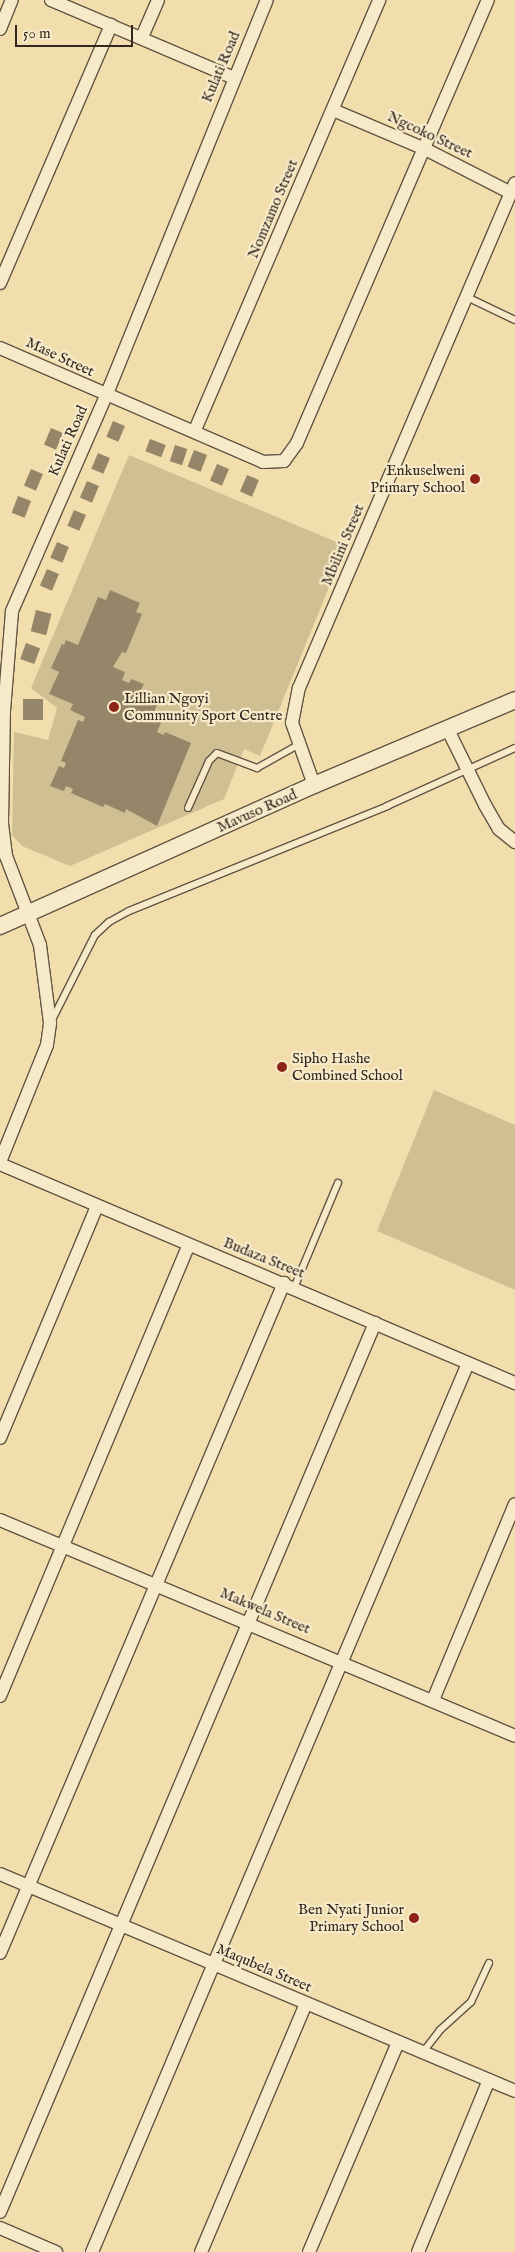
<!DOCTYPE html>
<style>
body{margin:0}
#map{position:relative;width:515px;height:2252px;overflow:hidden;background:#f2deac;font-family:"IM FELL English",serif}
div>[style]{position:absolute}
.green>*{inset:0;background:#d1bf94}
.building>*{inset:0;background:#968669;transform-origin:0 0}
.roads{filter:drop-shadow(1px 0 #625543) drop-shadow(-1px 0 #625543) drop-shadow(0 1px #625543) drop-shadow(0 -1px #625543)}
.service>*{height:6px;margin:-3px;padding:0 3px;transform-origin:3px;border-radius:3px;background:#f7eac9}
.minor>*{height:12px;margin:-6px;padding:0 6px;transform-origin:6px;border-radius:6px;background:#f7eac9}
.tertiary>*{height:16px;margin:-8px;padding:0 8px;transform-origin:8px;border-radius:8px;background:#f7eac9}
.dots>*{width:14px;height:14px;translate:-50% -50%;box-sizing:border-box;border:2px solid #f7eac9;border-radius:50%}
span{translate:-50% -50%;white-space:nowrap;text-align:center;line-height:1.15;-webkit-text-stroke:4.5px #f7eac9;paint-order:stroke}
.street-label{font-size:15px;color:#322720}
.poi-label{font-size:15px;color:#322720}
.right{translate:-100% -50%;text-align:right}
.left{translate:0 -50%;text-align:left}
.scale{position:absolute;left:15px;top:25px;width:118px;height:22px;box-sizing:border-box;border:2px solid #322720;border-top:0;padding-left:6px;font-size:15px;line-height:18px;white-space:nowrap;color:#322720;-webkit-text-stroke:4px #f7eac9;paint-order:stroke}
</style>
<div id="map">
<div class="green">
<i style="clip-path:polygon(129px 455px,346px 546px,260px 756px,244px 749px,224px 799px,70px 866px,22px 846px,12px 835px,14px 732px,48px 740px,57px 708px,31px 688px)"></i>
<i style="clip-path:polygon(434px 1090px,515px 1125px,515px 1290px,377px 1231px)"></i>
</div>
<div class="building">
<i style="left:113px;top:421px;width:13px;height:17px;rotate:23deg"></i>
<i style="left:51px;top:428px;width:13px;height:18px;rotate:23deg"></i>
<i style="left:150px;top:439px;width:17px;height:13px;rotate:21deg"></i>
<i style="left:175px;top:445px;width:13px;height:17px;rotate:18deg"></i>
<i style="left:194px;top:450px;width:14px;height:18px;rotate:21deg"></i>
<i style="left:98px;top:453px;width:13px;height:17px;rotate:23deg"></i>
<i style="left:217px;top:464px;width:13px;height:18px;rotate:23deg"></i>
<i style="left:31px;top:469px;width:13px;height:18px;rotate:23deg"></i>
<i style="left:247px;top:475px;width:13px;height:18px;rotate:23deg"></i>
<i style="left:87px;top:481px;width:13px;height:18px;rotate:23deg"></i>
<i style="left:18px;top:496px;width:14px;height:18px;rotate:21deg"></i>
<i style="left:74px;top:510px;width:13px;height:17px;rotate:23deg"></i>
<i style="left:57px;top:542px;width:13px;height:17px;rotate:23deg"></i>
<i style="left:47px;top:569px;width:13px;height:18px;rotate:23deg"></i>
<i style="clip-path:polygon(110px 590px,140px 603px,136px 612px,142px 614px,126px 653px,122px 652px,113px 667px,125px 672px,122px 680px,129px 683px,131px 679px,144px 684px,141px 690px,160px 698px,154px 712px,164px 716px,157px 732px,164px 735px,165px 732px,191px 743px,157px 826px,126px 809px,125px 813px,105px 804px,103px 807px,71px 793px,73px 789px,66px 786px,64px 791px,50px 786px,59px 766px,64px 768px,66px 763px,61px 761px,78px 720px,83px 722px,85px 717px,70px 710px,73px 704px,49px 694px,59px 672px,51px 668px,62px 644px,64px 645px,66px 640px,78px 645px,98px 597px,106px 600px)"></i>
<i style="left:36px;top:610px;width:16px;height:22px;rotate:14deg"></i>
<i style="left:26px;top:643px;width:15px;height:17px;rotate:20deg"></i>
<i style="left:23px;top:699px;width:20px;height:21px"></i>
</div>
<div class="roads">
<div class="service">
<i style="left:467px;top:297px;width:53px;rotate:25.6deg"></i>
<i style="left:188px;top:808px;width:51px;rotate:-65.9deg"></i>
<i style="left:209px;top:761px;width:11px;rotate:-45deg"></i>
<i style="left:217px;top:753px;width:43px;rotate:20.6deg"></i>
<i style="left:257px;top:768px;width:47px;rotate:-29.3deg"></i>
<i style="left:52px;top:1020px;width:95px;rotate:-63.2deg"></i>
<i style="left:95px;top:935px;width:19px;rotate:-43deg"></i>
<i style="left:109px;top:922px;width:23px;rotate:-29deg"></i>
<i style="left:129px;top:911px;width:279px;rotate:-22.1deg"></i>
<i style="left:387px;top:806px;width:141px;rotate:-24.4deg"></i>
<i style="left:294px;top:1288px;width:114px;rotate:-67.3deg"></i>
<i style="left:423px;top:2052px;width:28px;rotate:-52deg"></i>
<i style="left:440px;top:2030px;width:42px;rotate:-42.1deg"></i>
<i style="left:471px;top:2002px;width:43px;rotate:-65.2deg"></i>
</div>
<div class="minor">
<i style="left:51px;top:0;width:199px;rotate:23.1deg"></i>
<i style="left:0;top:29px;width:31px;rotate:-68deg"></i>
<i style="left:142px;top:37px;width:40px;rotate:-66.6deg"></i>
<i style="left:333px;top:110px;width:100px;rotate:23deg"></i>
<i style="left:425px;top:149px;width:97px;rotate:27.1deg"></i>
<i style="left:0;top:283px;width:281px;rotate:-66.7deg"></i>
<i style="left:0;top:348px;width:287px;rotate:23.4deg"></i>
<i style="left:263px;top:462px;width:21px;rotate:-3deg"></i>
<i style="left:284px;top:461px;width:22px;rotate:-54deg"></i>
<i style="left:297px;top:443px;width:482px;rotate:-66.7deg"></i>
<i style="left:195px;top:430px;width:468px;rotate:-66.8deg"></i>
<i style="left:448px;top:730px;width:84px;rotate:63.7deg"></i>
<i style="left:485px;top:805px;width:28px;rotate:60deg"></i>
<i style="left:499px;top:829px;width:21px;rotate:39deg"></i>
<i style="left:314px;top:785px;width:66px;rotate:-109.5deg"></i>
<i style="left:292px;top:723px;width:36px;rotate:-79deg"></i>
<i style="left:299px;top:688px;width:549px;rotate:-66.84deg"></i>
<i style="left:0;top:1162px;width:126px;rotate:-68.1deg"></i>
<i style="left:47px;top:1045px;width:22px;rotate:-82deg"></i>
<i style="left:50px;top:1023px;width:79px;rotate:-97.3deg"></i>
<i style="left:40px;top:945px;width:95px;rotate:-110.9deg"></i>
<i style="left:6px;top:856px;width:34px;rotate:-97deg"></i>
<i style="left:2px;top:822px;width:111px;rotate:-89deg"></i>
<i style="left:4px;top:711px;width:100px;rotate:-85.4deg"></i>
<i style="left:12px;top:611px;width:235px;rotate:-66.4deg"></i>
<i style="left:106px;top:396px;width:427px;rotate:-67.9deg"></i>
<i style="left:0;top:1164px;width:560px;rotate:23.04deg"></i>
<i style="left:0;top:1438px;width:251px;rotate:-67.3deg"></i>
<i style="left:0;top:1520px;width:558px;rotate:22.75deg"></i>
<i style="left:0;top:1696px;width:489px;rotate:-67.3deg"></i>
<i style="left:433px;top:1700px;width:212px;rotate:-67.3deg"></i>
<i style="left:0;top:1874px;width:559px;rotate:22.85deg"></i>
<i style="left:0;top:1953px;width:728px;rotate:-67.03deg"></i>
<i style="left:0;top:2212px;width:965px;rotate:-67.13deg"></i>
<i style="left:0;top:2228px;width:61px;rotate:23.2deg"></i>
<i style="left:92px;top:2252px;width:965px;rotate:-67.07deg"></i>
<i style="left:201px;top:2252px;width:270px;rotate:-67.1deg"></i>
<i style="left:309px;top:2252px;width:228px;rotate:-67deg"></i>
<i style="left:418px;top:2252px;width:186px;rotate:-67.6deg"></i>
</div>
<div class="tertiary">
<i style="left:0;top:926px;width:344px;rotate:-24.2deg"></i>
<i style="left:314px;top:785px;width:218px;rotate:-22.9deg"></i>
</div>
</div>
<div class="dots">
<i style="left:475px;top:479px;background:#8f2418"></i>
<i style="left:114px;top:707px;background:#8f2418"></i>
<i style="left:282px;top:1067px;background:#8f2418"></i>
<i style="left:414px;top:1918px;background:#8f2418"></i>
</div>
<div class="street-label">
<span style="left:221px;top:67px;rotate:-67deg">Kulati Road</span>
<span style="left:430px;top:135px;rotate:25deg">Ngcoko Street</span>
<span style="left:273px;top:209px;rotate:-67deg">Nomzamo Street</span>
<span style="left:60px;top:357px;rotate:25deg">Mase Street</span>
<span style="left:68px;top:441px;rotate:-66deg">Kulati Road</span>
<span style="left:343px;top:545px;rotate:-67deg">Mbilini Street</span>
<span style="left:257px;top:811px;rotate:-24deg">Mavuso Road</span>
<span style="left:264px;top:1258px;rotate:22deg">Budaza Street</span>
<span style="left:265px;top:1611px;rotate:23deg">Makwela Street</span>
<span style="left:264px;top:1968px;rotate:23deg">Maqubela Street</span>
</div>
<div class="poi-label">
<span class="right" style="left:465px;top:479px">Enkuselweni<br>Primary School</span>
<span class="left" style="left:124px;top:707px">Lillian Ngoyi<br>Community Sport Centre</span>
<span class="left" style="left:292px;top:1067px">Sipho Hashe<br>Combined School</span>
<span class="right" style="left:404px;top:1918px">Ben Nyati Junior<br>Primary School</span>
</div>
<div class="scale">50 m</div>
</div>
